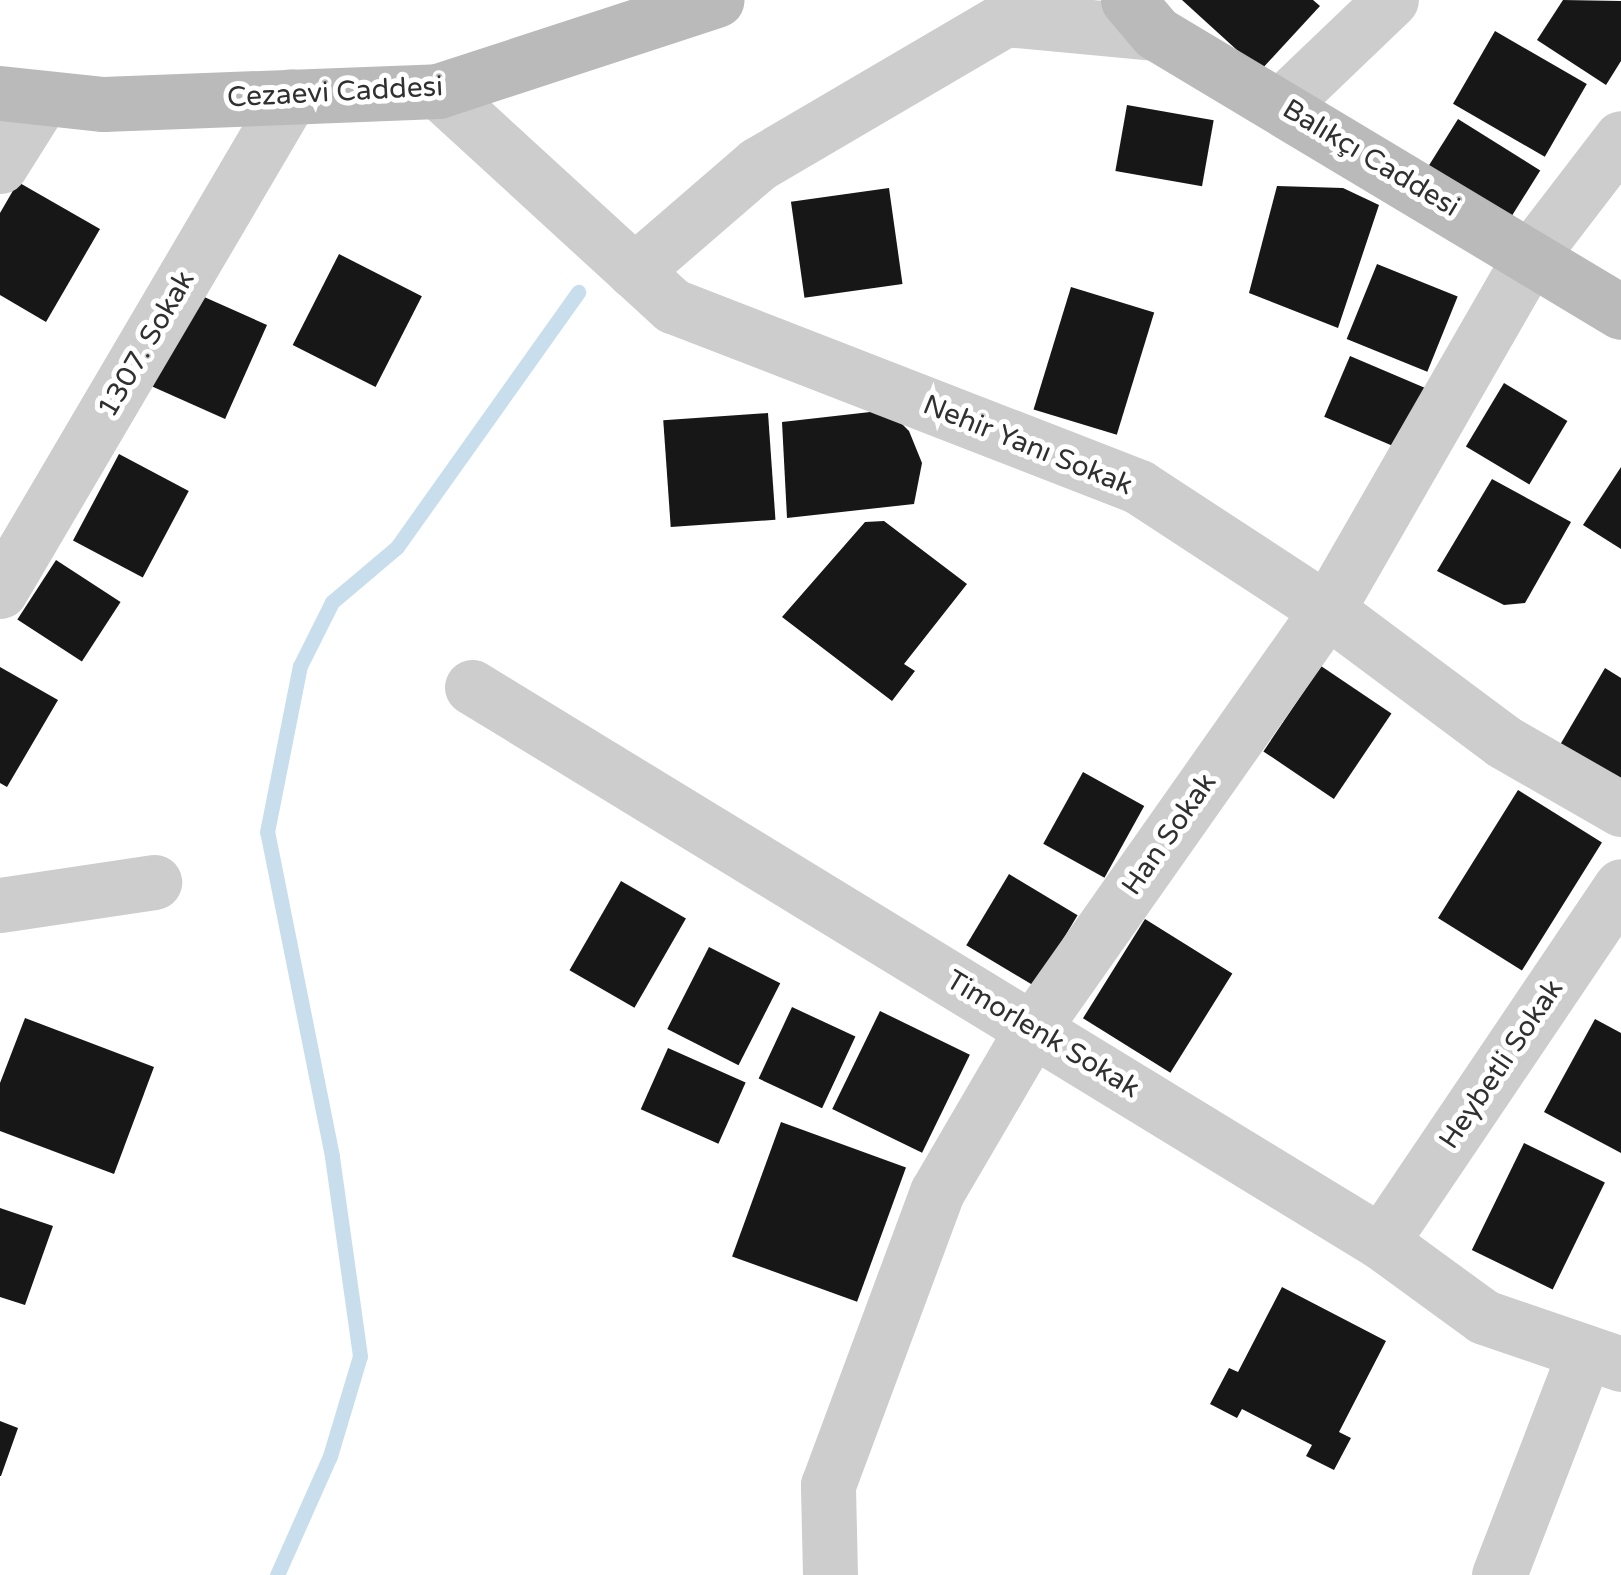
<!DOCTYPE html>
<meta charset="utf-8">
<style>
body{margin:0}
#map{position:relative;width:1621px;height:1575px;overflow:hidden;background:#fff;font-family:"Varela Round",sans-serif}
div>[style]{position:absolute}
.stream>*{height:15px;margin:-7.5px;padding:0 7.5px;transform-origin:7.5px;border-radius:7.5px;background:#c9deed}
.building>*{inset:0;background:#171717;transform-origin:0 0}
.street>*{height:55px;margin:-27.5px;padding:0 27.5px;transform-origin:27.5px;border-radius:27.5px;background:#cdcdcd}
.secondary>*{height:55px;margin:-27.5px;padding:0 27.5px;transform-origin:27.5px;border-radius:27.5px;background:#bababa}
span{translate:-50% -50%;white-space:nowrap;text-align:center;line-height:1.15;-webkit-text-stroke:10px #fff;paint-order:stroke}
.street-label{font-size:28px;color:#303030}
</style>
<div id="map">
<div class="stream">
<i style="left:277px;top:1575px;width:130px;rotate:-66deg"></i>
<i style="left:330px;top:1456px;width:104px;rotate:-73.3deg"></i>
<i style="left:360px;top:1356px;width:202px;rotate:-98deg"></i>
<i style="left:332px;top:1156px;width:330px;rotate:-101.3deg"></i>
<i style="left:267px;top:832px;width:169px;rotate:-78.8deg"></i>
<i style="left:300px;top:666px;width:72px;rotate:-63.4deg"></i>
<i style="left:332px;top:602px;width:85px;rotate:-40.2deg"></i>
<i style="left:397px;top:547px;width:313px;rotate:-54.6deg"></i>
</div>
<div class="building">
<i style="clip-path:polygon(1182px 0,1313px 0,1320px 6px,1260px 71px)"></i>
<i style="clip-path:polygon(1563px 0,1621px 1px,1621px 61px,1606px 85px,1537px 40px)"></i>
<i style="left:1495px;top:31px;width:106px;height:84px;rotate:30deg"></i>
<i style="left:1127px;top:105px;width:88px;height:67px;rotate:10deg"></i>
<i style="left:1458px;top:119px;width:97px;height:57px;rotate:32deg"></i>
<i style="clip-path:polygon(18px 182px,100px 229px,46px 322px,0 295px,0 213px)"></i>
<i style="clip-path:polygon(1277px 186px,1343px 188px,1379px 205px,1338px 328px,1249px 293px)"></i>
<i style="left:889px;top:188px;width:97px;height:99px;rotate:82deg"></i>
<i style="left:339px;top:254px;width:93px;height:102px;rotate:27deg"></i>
<i style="left:1377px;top:264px;width:87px;height:81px;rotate:22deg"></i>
<i style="left:1071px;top:287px;width:87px;height:128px;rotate:17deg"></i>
<i style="left:193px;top:292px;width:81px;height:103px;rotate:24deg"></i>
<i style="left:1350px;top:356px;width:83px;height:66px;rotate:23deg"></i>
<i style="left:1504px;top:383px;width:74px;height:74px;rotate:31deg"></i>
<i style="clip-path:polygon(888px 410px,909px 431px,922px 463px,914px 504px,787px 518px,782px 422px)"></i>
<i style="left:768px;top:413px;width:107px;height:105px;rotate:86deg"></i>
<i style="left:119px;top:454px;width:79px;height:98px;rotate:28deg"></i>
<i style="clip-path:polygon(1621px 467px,1621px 549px,1583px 525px)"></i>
<i style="clip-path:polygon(1492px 479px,1571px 522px,1525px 603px,1504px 605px,1437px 571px)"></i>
<i style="clip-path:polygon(884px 521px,967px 584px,904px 664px,915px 671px,892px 701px,782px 617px,865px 522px)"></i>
<i style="left:56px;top:560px;width:77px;height:71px;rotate:33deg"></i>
<i style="left:1321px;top:666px;width:85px;height:103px;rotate:34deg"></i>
<i style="clip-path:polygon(0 667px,58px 700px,7px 787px,0 783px)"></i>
<i style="clip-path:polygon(1605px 668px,1621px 678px,1621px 787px,1557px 750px)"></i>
<i style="left:1083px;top:772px;width:70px;height:82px;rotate:29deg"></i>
<i style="left:1518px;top:790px;width:99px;height:151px;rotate:32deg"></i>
<i style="left:1009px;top:874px;width:80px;height:83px;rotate:31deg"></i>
<i style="left:621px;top:881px;width:75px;height:103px;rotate:30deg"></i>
<i style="left:1145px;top:919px;width:103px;height:117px;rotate:32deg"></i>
<i style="left:709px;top:947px;width:80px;height:92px;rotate:27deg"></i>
<i style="left:792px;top:1007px;width:70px;height:79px;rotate:25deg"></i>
<i style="left:880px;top:1011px;width:100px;height:109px;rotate:26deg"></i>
<i style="clip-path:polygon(25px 1018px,154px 1067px,114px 1174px,0 1131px,0 1083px)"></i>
<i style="clip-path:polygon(1595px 1019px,1621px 1033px,1621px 1153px,1544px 1112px)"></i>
<i style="left:668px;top:1048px;width:85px;height:67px;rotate:24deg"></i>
<i style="left:781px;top:1122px;width:133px;height:143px;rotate:20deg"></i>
<i style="left:1524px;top:1143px;width:90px;height:119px;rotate:26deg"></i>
<i style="clip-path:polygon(0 1208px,53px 1226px,25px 1305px,0 1297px)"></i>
<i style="clip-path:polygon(1282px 1287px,1386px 1341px,1339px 1432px,1351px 1438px,1334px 1470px,1306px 1456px,1312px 1445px,1242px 1409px,1237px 1418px,1210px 1404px,1229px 1368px,1238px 1372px)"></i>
<i style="clip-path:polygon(0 1421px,18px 1428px,1px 1476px,0 1476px)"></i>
</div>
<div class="street">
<i style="left:438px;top:91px;width:319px;rotate:42.5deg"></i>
<i style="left:673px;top:306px;width:500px;rotate:21.2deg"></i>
<i style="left:1139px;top:487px;width:225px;rotate:33.2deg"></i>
<i style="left:1327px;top:610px;width:221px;rotate:36.7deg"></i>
<i style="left:1504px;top:742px;width:135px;rotate:29.8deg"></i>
<i style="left:1281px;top:105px;width:152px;rotate:-43.7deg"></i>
<i style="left:0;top:166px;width:79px;rotate:-57.9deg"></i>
<i style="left:634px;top:271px;width:164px;rotate:-40.8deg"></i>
<i style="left:758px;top:164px;width:286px;rotate:-30.4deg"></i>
<i style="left:1005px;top:19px;width:152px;rotate:5.3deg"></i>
<i style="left:0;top:591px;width:574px;rotate:-59.55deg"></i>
<i style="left:472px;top:687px;width:1065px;rotate:31.41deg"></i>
<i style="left:1381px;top:1242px;width:127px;rotate:36.1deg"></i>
<i style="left:1484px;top:1317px;width:145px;rotate:18.9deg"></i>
<i style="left:0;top:905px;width:156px;rotate:-8.5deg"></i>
<i style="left:1381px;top:1242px;width:429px;rotate:-56deg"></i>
<i style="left:830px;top:1575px;width:90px;rotate:-91.3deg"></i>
<i style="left:828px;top:1485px;width:313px;rotate:-69.6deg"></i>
<i style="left:937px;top:1192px;width:190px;rotate:-59.7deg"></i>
<i style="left:1033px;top:1028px;width:511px;rotate:-54.88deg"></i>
<i style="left:1327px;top:610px;width:411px;rotate:-60.1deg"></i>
<i style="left:1532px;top:254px;width:146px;rotate:-52.5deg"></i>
<i style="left:1499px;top:1575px;width:239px;rotate:-68.9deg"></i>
</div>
<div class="secondary">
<i style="left:1128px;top:0;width:43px;rotate:49.7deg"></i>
<i style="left:1156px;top:33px;width:542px;rotate:30.96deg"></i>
<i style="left:0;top:93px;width:104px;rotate:6.1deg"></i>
<i style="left:103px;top:104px;width:335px;rotate:-2.2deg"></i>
<i style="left:438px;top:91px;width:293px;rotate:-18.1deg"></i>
</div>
<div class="street-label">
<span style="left:335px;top:92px;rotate:-3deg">Cezaevi Caddesi</span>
<span style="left:1371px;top:158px;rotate:31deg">Balıkçı Caddesi</span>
<span style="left:146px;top:344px;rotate:-60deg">1307. Sokak</span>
<span style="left:1028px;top:445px;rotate:22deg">Nehir Yanı Sokak</span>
<span style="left:1169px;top:834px;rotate:-55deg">Han Sokak</span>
<span style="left:1043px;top:1034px;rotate:31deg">Timorlenk Sokak</span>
<span style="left:1501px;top:1064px;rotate:-56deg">Heybetli Sokak</span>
</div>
</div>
